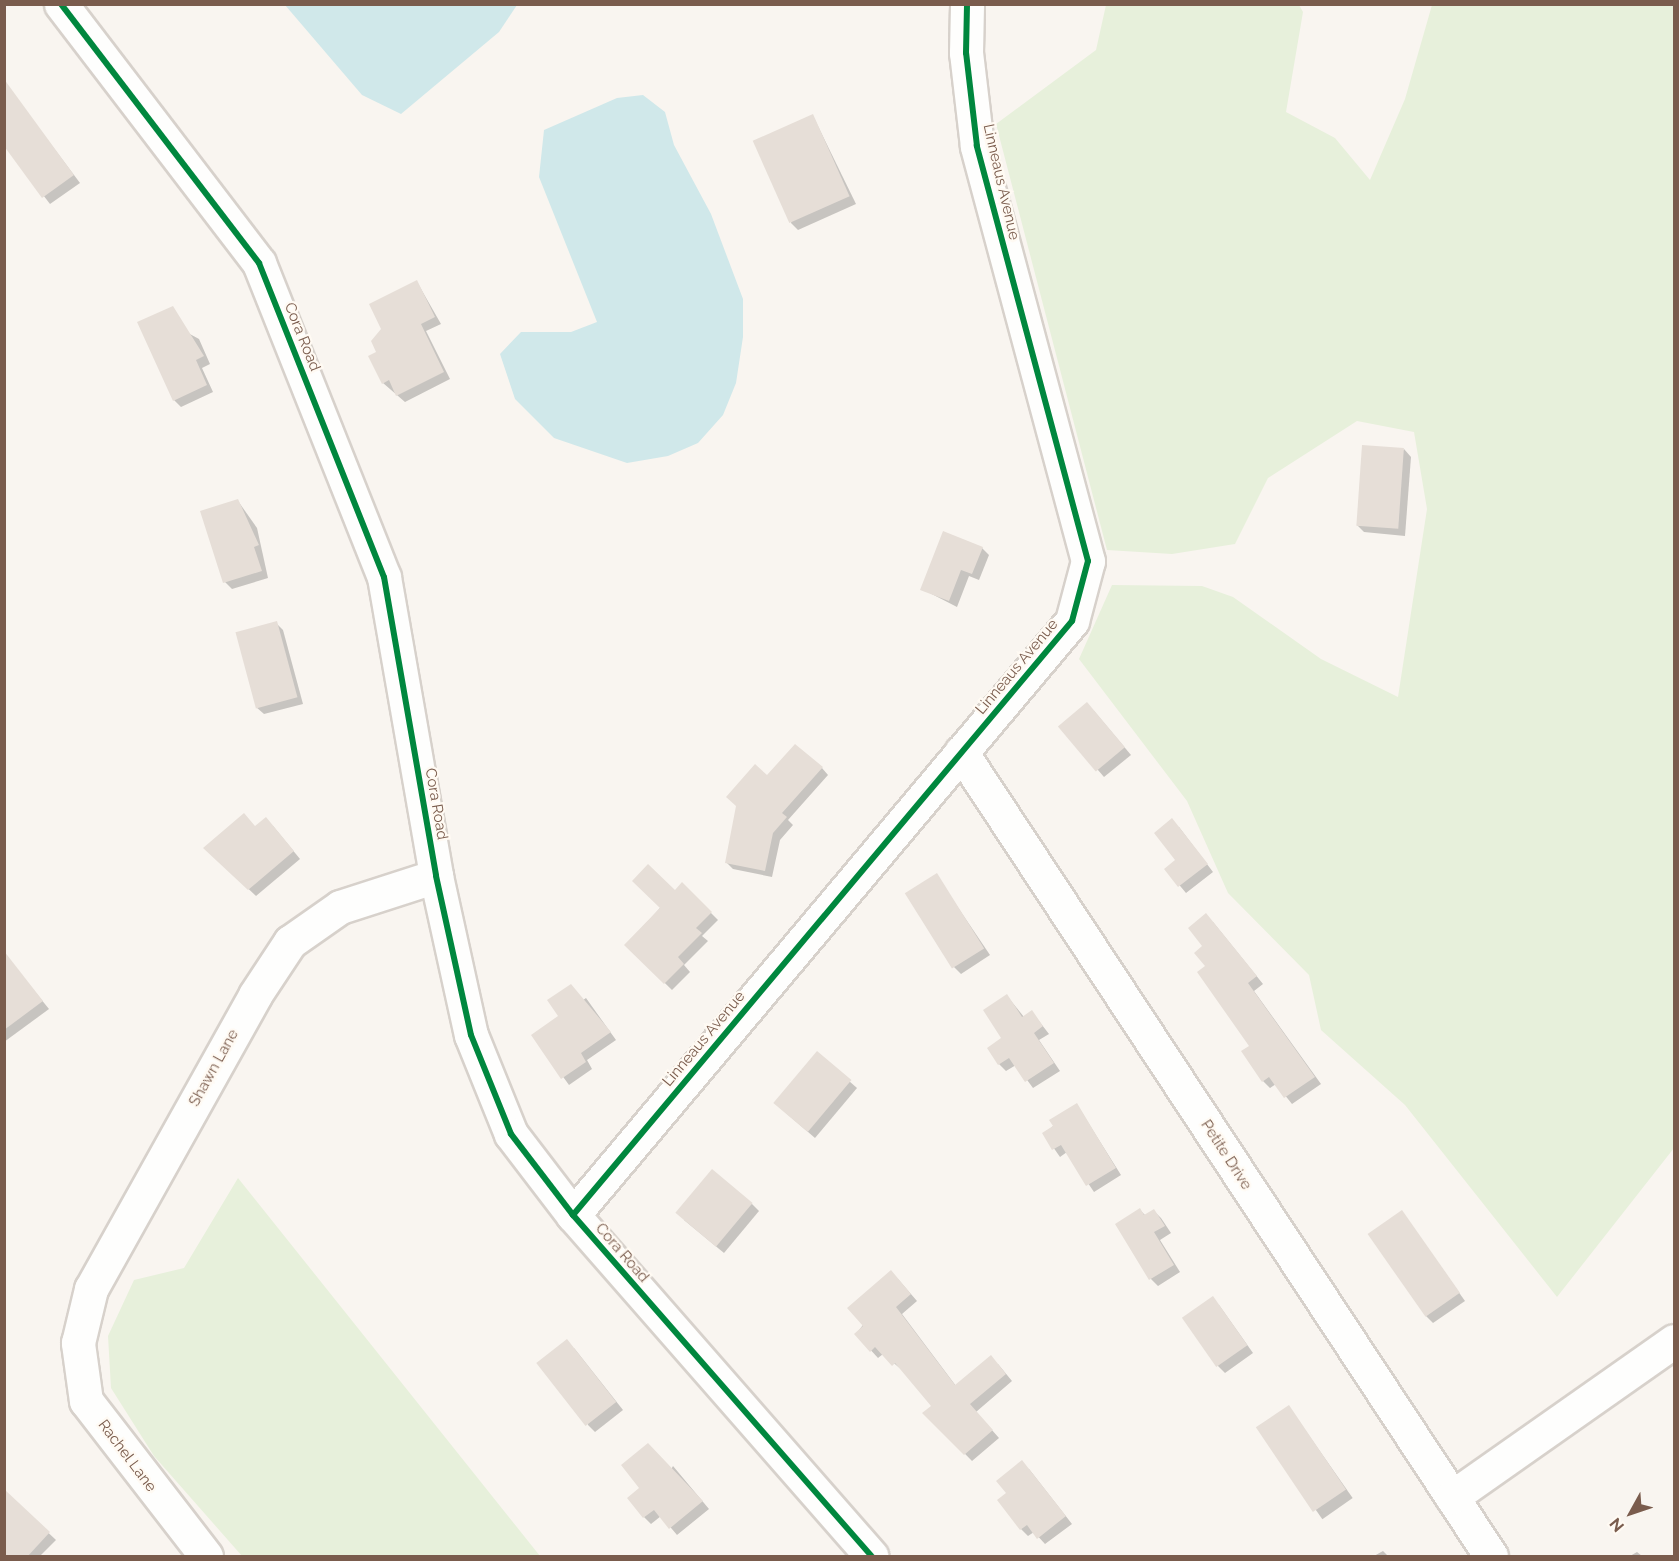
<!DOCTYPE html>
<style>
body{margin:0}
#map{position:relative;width:1679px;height:1561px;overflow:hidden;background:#f9f5f0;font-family:Raleway,sans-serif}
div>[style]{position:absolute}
.green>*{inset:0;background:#e7f0db}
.water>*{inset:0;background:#d0e8ea}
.shadow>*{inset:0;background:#0003;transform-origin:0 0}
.building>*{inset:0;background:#e6ded7;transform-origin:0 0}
.roads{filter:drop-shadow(2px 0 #d7d1cb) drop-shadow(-2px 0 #d7d1cb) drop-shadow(0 2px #d7d1cb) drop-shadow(0 -2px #d7d1cb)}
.minor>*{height:33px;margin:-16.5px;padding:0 16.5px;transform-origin:16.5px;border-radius:16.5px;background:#fefefd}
.cycleway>*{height:6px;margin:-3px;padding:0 3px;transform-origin:3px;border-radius:3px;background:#00873e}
span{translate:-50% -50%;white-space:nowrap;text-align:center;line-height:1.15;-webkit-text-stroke:4.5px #fffaf3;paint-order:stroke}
.street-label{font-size:15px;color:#7a5c4d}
.frame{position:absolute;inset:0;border:6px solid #7a5c4d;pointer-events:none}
.north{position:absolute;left:1601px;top:1483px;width:60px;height:60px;-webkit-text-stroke:4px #fffaf3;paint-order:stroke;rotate:230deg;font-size:16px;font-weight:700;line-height:24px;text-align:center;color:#7a5c4d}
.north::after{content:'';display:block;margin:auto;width:21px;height:27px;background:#7a5c4d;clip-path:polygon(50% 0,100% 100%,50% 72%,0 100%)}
</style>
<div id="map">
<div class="green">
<i style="clip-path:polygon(1106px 5px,1299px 5px,1303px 12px,1286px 112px,1335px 138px,1370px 180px,1405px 99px,1432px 5px,1674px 5px,1674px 1148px,1557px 1297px,1405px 1105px,1321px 1030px,1309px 975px,1228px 893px,1187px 801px,1079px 659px,1112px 585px,1202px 586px,1233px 597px,1321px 659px,1398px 697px,1427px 509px,1414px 432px,1357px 421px,1268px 478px,1235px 544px,1172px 554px,1107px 550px,996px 124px,1096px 50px)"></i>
<i style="clip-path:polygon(238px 1178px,540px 1556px,242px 1556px,154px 1456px,111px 1388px,108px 1336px,134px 1280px,184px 1268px)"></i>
</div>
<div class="water">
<i style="clip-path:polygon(285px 5px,517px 5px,499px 32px,401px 114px,362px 95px)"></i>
<i style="clip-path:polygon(643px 95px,665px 112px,674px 145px,711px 214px,743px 299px,743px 337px,736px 383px,723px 415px,698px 443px,668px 456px,627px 463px,554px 438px,515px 399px,500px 354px,521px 332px,571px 332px,597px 322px,539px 177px,544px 130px,617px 98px)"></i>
</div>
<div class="shadow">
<i style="clip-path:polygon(16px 98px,80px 183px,50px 204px,4px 144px)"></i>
<i style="clip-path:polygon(813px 116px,856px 204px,798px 230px,791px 223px)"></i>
<i style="clip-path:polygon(417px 282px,441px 324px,426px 331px,450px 379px,405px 402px,383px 383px,378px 353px,383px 329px)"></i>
<i style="clip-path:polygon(173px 308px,188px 333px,199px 339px,210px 364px,202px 368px,213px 392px,181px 407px,174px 400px)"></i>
<i style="clip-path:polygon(1404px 449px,1411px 457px,1405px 536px,1364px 532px,1357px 525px)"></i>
<i style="clip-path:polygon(238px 501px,257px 528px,268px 578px,232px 589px,225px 582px)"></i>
<i style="clip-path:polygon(982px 548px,989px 555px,979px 580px,969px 576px,957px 607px,922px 589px)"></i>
<i style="clip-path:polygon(276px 623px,283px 630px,303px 704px,264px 714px,256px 707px)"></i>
<i style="clip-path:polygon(1094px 711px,1131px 755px,1104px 777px,1060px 726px)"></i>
<i style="clip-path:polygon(822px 768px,828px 775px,788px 820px,793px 825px,780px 840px,772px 877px,733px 869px,726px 862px,768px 777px)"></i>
<i style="clip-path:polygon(273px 826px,300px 859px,256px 896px,205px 848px)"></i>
<i style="clip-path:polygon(1179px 827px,1213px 872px,1186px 893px,1166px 869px,1177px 860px)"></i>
<i style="clip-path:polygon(936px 875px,990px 955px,961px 974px,954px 967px)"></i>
<i style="clip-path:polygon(682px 884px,718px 920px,702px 936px,708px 941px,684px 965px,690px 972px,672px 990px,626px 945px)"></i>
<i style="clip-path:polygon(1213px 922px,1263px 984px,1254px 991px,1321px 1084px,1292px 1104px,1276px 1084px,1270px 1088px,1263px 1081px,1243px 1052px,1251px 1046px,1207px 967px,1204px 946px)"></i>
<i style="clip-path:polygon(15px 967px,49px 1009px,4px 1042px,4px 974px)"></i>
<i style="clip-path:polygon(1007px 996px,1024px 1017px,1032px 1012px,1049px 1034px,1039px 1040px,1060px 1071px,1033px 1088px,1016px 1065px,1006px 1071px,999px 1064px)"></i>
<i style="clip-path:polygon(586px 998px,616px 1040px,587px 1060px,592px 1069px,569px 1085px,533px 1035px)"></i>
<i style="clip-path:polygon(817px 1053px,857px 1088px,815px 1138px,786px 1113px,789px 1087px)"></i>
<i style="clip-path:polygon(1077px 1105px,1121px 1175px,1094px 1192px,1067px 1152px,1060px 1157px,1044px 1134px)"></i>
<i style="clip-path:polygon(752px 1204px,759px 1211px,724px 1253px,684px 1220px)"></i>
<i style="clip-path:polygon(1140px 1210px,1146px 1216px,1154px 1211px,1161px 1218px,1171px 1233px,1160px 1240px,1180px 1272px,1158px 1286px,1151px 1279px)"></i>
<i style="clip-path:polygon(1402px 1212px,1465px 1301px,1433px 1323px,1426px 1316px)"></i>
<i style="clip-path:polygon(898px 1279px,917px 1301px,902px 1314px,956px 1386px,998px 1364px,1012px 1381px,976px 1412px,999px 1438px,972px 1461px,925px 1413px,933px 1406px,902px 1370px,883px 1354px,878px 1358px,856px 1334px)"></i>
<i style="clip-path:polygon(1219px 1305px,1253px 1353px,1225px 1373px,1218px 1366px)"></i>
<i style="clip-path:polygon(574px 1348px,623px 1410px,595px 1432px,588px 1425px)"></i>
<i style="left:1289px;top:1407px;width:111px;height:37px;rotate:55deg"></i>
<i style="clip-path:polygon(673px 1466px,709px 1509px,677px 1535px,661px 1516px,651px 1524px,644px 1517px)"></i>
<i style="clip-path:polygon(1029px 1469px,1072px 1524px,1045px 1544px,1034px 1532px,1028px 1536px,1021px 1529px)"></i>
<i style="clip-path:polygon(4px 1491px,56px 1540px,40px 1556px,4px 1556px)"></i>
<i style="clip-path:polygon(1383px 1551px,1388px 1556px,1374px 1556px)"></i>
<i style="clip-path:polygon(1637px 1552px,1642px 1556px,1630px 1556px)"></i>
</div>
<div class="building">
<i style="clip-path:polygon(4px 79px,74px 175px,42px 198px,4px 146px)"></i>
<i style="left:813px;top:114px;width:90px;height:66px;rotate:66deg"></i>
<i style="clip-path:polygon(417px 280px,435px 317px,421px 324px,444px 372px,396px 396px,389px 380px,382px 384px,368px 356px,376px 352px,371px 341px,381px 329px,369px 304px)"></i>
<i style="clip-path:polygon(173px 306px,204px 356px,196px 360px,207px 385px,173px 401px,137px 322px)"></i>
<i style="left:1362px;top:445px;width:42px;height:81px;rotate:4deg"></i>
<i style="clip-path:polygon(238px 499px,259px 545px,254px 547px,262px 571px,223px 583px,200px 511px)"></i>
<i style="clip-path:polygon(943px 531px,983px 547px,972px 574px,961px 570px,949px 601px,920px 590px)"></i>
<i style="left:277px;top:621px;width:79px;height:43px;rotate:75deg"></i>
<i style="left:1087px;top:702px;width:59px;height:38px;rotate:50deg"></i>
<i style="clip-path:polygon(795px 744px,823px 767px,782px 813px,787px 817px,773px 833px,765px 871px,725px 863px,736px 806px,726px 797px,755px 764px,767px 775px)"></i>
<i style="clip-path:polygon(244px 813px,255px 826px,266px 817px,294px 851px,248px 890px,203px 848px)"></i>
<i style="clip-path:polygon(1172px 818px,1208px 864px,1178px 887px,1164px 869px,1175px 860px,1154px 833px)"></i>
<i style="clip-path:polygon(648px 864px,675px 890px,682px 882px,712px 912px,696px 928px,702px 933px,678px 957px,684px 964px,664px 984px,624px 945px,660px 908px,632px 881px)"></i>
<i style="left:937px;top:873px;width:89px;height:38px;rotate:58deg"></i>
<i style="clip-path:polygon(1206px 913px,1257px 976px,1248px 983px,1315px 1077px,1284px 1098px,1269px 1077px,1262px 1082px,1241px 1051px,1249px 1046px,1197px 972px,1205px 966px,1194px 953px,1202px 946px,1188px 928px)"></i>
<i style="clip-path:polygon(4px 951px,43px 1001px,4px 1030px)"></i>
<i style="clip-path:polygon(571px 984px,611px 1032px,581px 1053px,586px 1062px,561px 1079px,531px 1035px,558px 1016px,547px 1000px)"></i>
<i style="clip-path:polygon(1007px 994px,1022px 1017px,1032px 1010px,1043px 1026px,1034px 1033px,1054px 1063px,1025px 1082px,1009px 1058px,998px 1065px,987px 1048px,1001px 1038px,983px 1010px)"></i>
<i style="left:817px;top:1051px;width:45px;height:68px;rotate:40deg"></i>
<i style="clip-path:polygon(1077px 1103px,1116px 1168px,1086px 1186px,1061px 1145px,1052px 1150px,1042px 1133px,1053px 1126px,1049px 1120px)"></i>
<i style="left:712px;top:1169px;width:53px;height:57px;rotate:40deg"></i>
<i style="clip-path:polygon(1140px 1208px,1144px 1215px,1154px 1209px,1165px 1226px,1154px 1232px,1174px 1265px,1149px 1280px,1115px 1224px)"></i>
<i style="left:1402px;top:1210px;width:101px;height:42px;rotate:55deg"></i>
<i style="clip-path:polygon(891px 1270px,911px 1294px,896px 1307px,955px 1385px,991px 1355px,1006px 1374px,970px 1404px,993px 1430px,964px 1455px,922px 1413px,931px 1406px,895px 1363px,892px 1366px,875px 1347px,870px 1352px,854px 1334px,863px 1326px,847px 1308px)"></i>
<i style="left:1213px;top:1296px;width:60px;height:38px;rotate:55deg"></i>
<i style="left:567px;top:1339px;width:80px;height:39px;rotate:52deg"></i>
<i style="left:1289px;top:1405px;width:102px;height:40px;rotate:56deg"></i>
<i style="clip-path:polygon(648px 1443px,703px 1501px,669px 1529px,654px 1510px,643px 1518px,627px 1498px,639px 1488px,621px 1465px)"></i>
<i style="clip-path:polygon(1022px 1460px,1066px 1516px,1037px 1539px,1027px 1525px,1020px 1530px,997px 1500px,1006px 1493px,996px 1481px)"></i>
<i style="clip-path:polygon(4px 1489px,50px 1532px,27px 1557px,4px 1557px)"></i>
</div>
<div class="roads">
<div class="minor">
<i style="left:61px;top:4px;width:326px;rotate:52.6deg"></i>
<i style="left:259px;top:263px;width:338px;rotate:68.3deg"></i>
<i style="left:384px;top:577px;width:303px;rotate:80.1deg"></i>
<i style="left:436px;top:876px;width:163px;rotate:77.6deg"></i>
<i style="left:471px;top:1035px;width:107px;rotate:68deg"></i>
<i style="left:511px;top:1134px;width:102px;rotate:52.6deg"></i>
<i style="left:573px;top:1215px;width:453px;rotate:48.8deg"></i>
<i style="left:961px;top:752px;width:963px;rotate:56.61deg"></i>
<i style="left:573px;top:1215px;width:776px;rotate:-49.97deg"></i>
<i style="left:1072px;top:621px;width:62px;rotate:-75.1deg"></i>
<i style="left:1088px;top:561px;width:430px;rotate:-105deg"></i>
<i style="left:977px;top:146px;width:94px;rotate:-96.7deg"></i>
<i style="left:966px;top:53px;width:49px;rotate:-88.8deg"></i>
<i style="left:1452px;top:1497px;width:271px;rotate:-35.1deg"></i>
<i style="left:206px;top:1556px;width:196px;rotate:-127.7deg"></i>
<i style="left:86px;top:1401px;width:59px;rotate:-97.9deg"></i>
<i style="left:78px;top:1343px;width:56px;rotate:-76.5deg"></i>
<i style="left:91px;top:1289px;width:337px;rotate:-60.8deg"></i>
<i style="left:255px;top:995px;width:64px;rotate:-56.6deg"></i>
<i style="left:290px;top:942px;width:61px;rotate:-35deg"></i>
<i style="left:340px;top:907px;width:101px;rotate:-17.9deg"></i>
</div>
</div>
<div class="cycleway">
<i style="left:61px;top:4px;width:326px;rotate:52.6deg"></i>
<i style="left:259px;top:263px;width:338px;rotate:68.3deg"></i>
<i style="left:384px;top:577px;width:303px;rotate:80.1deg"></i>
<i style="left:436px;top:876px;width:163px;rotate:77.6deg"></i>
<i style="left:471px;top:1035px;width:107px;rotate:68deg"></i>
<i style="left:511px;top:1134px;width:102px;rotate:52.6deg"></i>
<i style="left:573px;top:1215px;width:453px;rotate:48.8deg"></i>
<i style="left:573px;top:1215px;width:776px;rotate:-49.97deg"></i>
<i style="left:1072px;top:621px;width:62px;rotate:-75.1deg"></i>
<i style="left:1088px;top:561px;width:430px;rotate:-105deg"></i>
<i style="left:977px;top:146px;width:94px;rotate:-96.7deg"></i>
<i style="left:966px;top:53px;width:49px;rotate:-88.8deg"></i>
</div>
<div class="street-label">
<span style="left:1001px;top:182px;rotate:77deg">Linneaus Avenue</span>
<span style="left:302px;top:337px;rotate:68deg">Cora Road</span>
<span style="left:1017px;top:667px;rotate:-50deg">Linneaus Avenue</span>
<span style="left:436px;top:804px;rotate:80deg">Cora Road</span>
<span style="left:704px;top:1039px;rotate:-50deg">Linneaus Avenue</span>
<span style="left:214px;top:1068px;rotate:-61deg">Shawn Lane</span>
<span style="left:1226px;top:1155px;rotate:57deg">Petite Drive</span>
<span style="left:622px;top:1253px;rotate:49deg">Cora Road</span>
<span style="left:127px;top:1456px;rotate:53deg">Rachel Lane</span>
</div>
<div class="frame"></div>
<div class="north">N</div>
</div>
